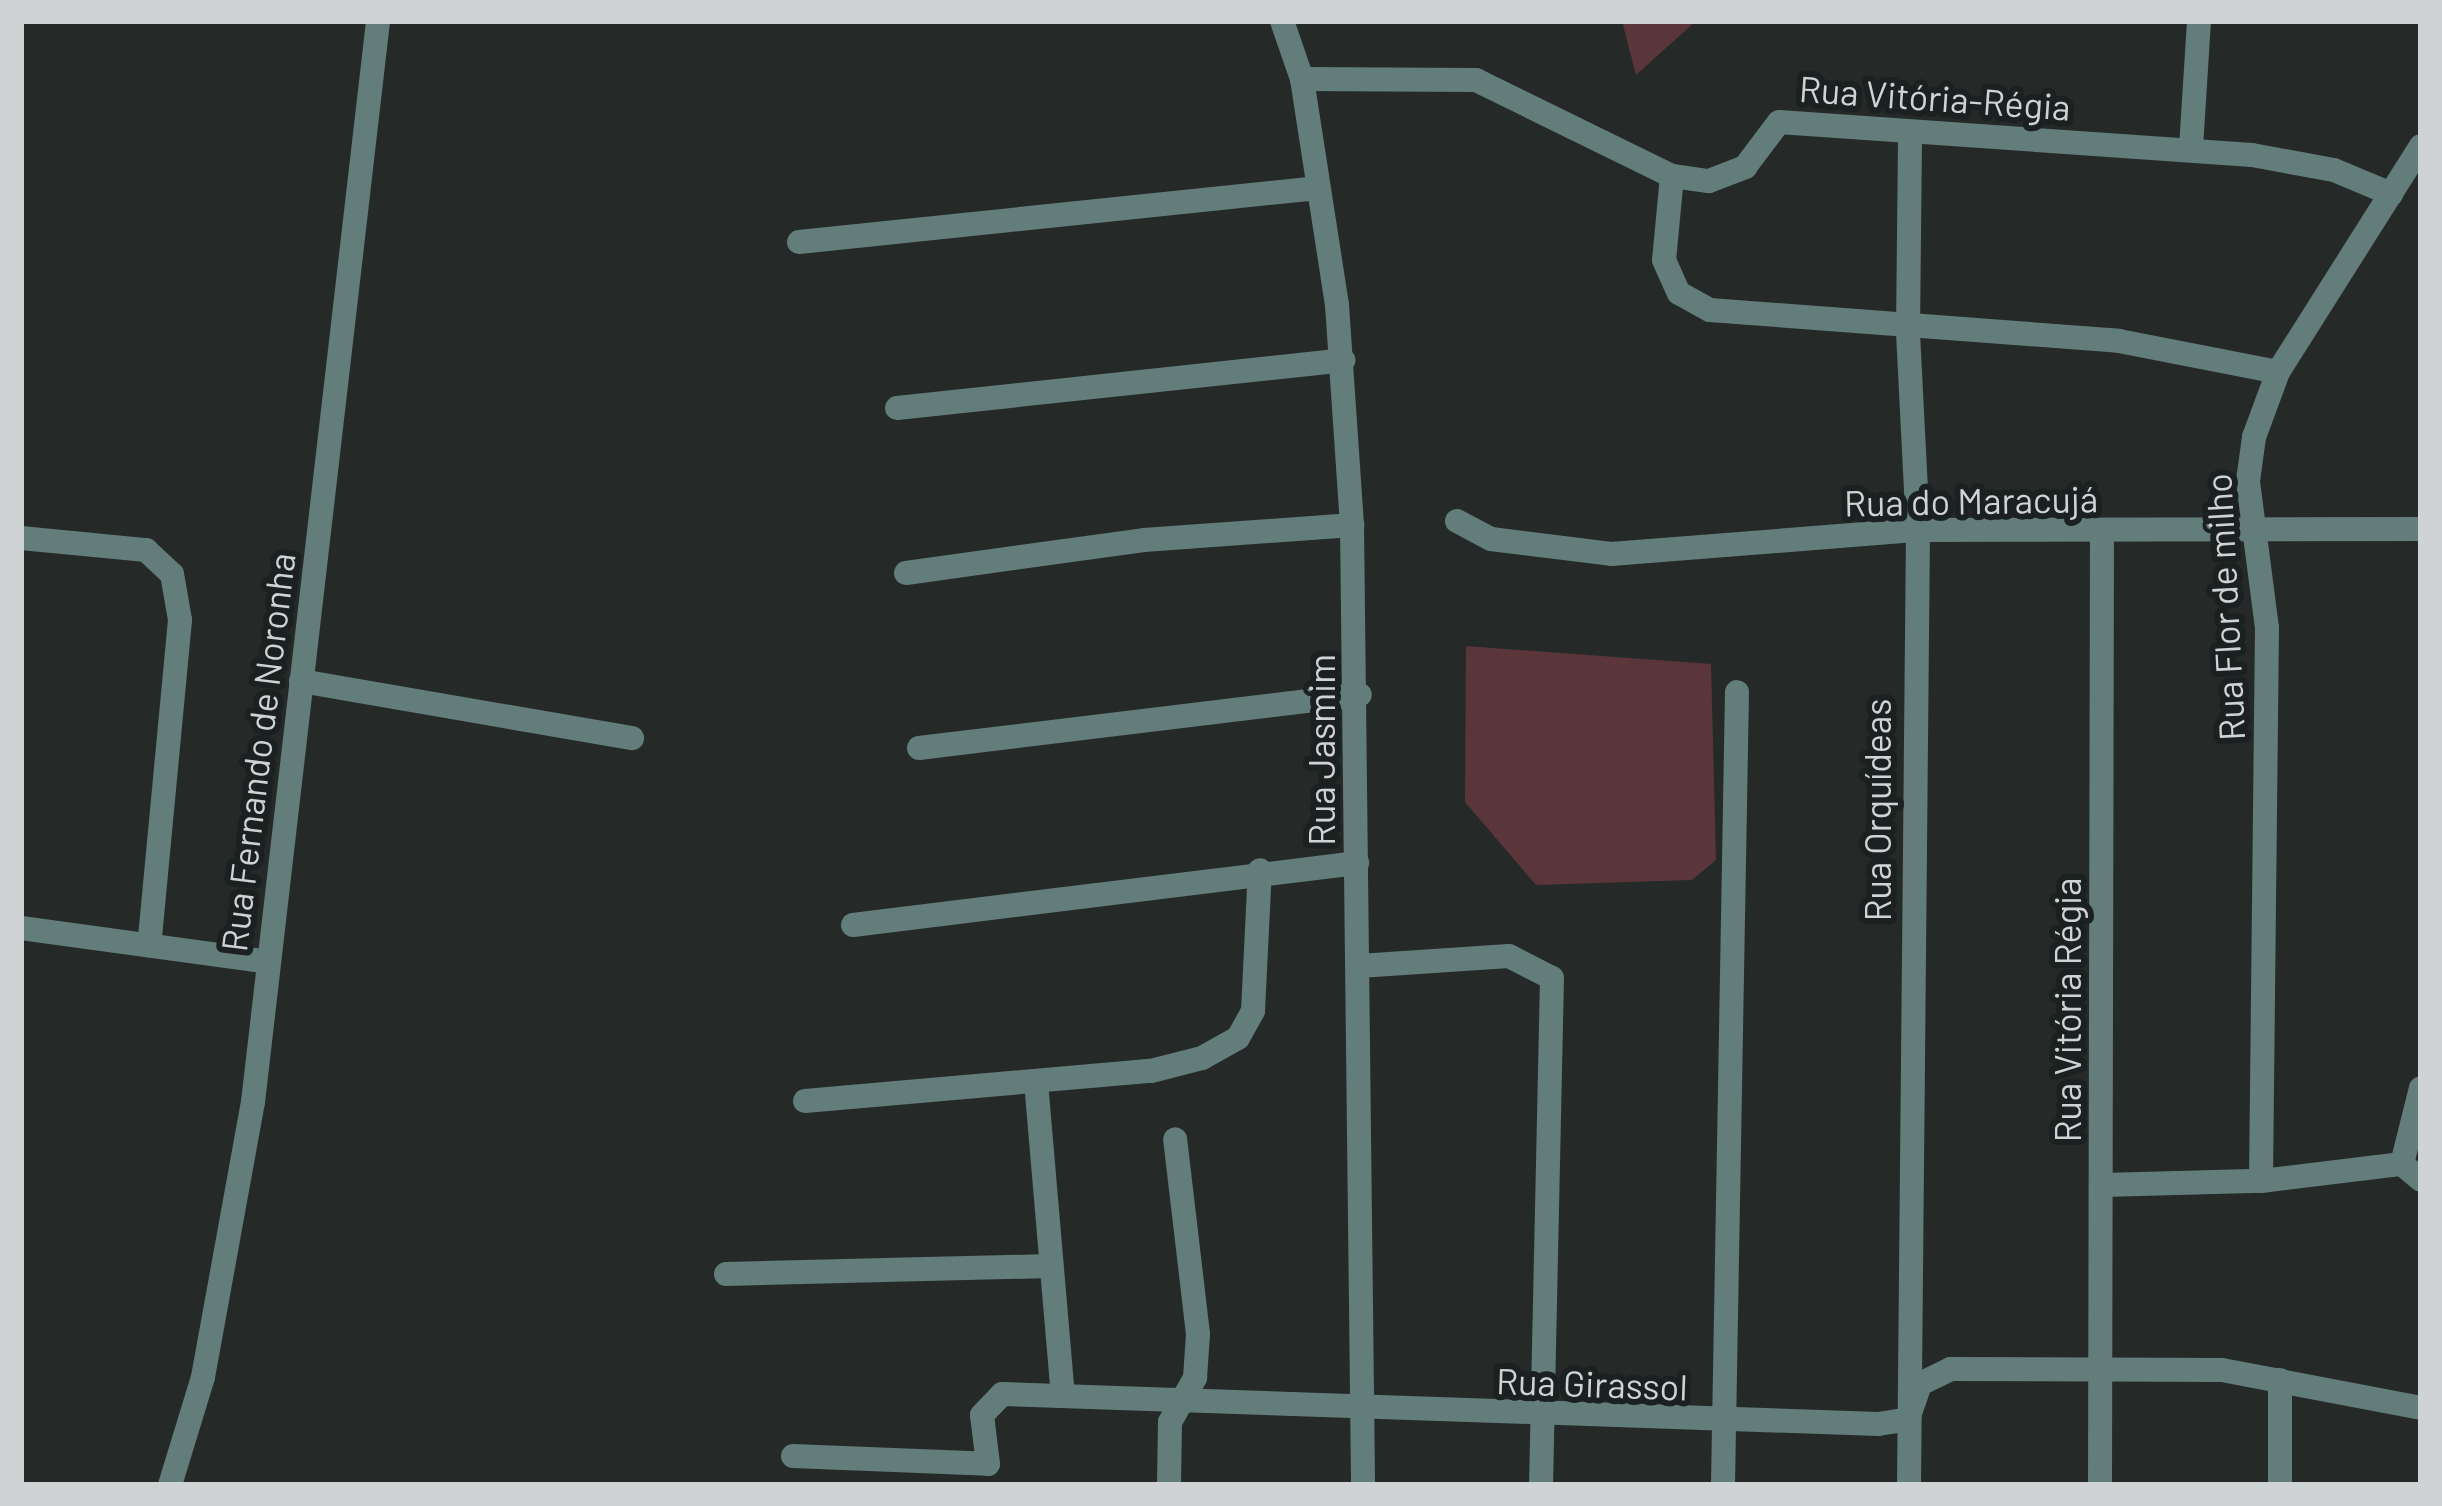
<!DOCTYPE html>
<meta charset="utf-8">
<style>
body{margin:0}
#map{position:relative;width:2442px;height:1506px;overflow:hidden;background:#252a29;font-family:Barlow,sans-serif}
div>[style]{position:absolute}
.green>*{inset:0;background:#5a353a}
.lane>*{height:24px;margin:-12px;padding:0 12px;transform-origin:12px;border-radius:12px;background:#627d7a}
.street>*{height:24px;margin:-12px;padding:0 12px;transform-origin:12px;border-radius:12px;background:#627d7a}
span{translate:-50% -50%;white-space:nowrap;text-align:center;line-height:1.15;-webkit-text-stroke:12px #1b2020;paint-order:stroke}
.street-label{font-size:36px;color:#d0d3d3}
.frame{position:absolute;inset:0;border:24px solid #d0d3d3;pointer-events:none}
</style>
<div id="map">
<div class="green">
<i style="clip-path:polygon(1622px 21px,1696px 21px,1636px 75px)"></i>
<i style="clip-path:polygon(1466px 646px,1711px 664px,1716px 860px,1692px 880px,1536px 885px,1465px 802px)"></i>
</div>
<div class="lane">
<i style="left:21px;top:538px;width:126px;rotate:5.5deg"></i>
<i style="left:146px;top:550px;width:35px;rotate:43deg"></i>
<i style="left:172px;top:574px;width:47px;rotate:80.1deg"></i>
<i style="left:180px;top:620px;width:327px;rotate:95.4deg"></i>
<i style="left:301px;top:681px;width:336px;rotate:9.8deg"></i>
<i style="left:21px;top:928px;width:250px;rotate:7.8deg"></i>
</div>
<div class="street">
<i style="left:1282px;top:21px;width:61px;rotate:71deg"></i>
<i style="left:1302px;top:79px;width:229px;rotate:81.2deg"></i>
<i style="left:1337px;top:305px;width:221px;rotate:86.1deg"></i>
<i style="left:1352px;top:525px;width:960px;rotate:89.34deg"></i>
<i style="left:1302px;top:79px;width:174px;rotate:0.3deg"></i>
<i style="left:1476px;top:80px;width:218px;rotate:26.1deg"></i>
<i style="left:1672px;top:176px;width:37px;rotate:8deg"></i>
<i style="left:1709px;top:181px;width:39px;rotate:-21deg"></i>
<i style="left:1745px;top:167px;width:56px;rotate:-52.9deg"></i>
<i style="left:1779px;top:122px;width:474px;rotate:4deg"></i>
<i style="left:2252px;top:155px;width:83px;rotate:10.4deg"></i>
<i style="left:2334px;top:170px;width:62px;rotate:22.8deg"></i>
<i style="left:2191px;top:148px;width:127px;rotate:-86.4deg"></i>
<i style="left:1672px;top:176px;width:84px;rotate:95.4deg"></i>
<i style="left:1664px;top:260px;width:36px;rotate:66deg"></i>
<i style="left:1679px;top:293px;width:35px;rotate:29deg"></i>
<i style="left:1710px;top:310px;width:410px;rotate:4.3deg"></i>
<i style="left:2119px;top:341px;width:162px;rotate:11deg"></i>
<i style="left:799px;top:242px;width:522px;rotate:-5.94deg"></i>
<i style="left:897px;top:408px;width:449px;rotate:-6.1deg"></i>
<i style="left:1457px;top:521px;width:38px;rotate:28deg"></i>
<i style="left:1491px;top:539px;width:121px;rotate:7.1deg"></i>
<i style="left:1611px;top:554px;width:308px;rotate:-4.5deg"></i>
<i style="left:1918px;top:530px;width:503px;rotate:-0.11deg"></i>
<i style="left:906px;top:573px;width:240px;rotate:-7.9deg"></i>
<i style="left:1144px;top:540px;width:209px;rotate:-4.1deg"></i>
<i style="left:919px;top:748px;width:444px;rotate:-6.9deg"></i>
<i style="left:853px;top:925px;width:508px;rotate:-7.01deg"></i>
<i style="left:1359px;top:966px;width:150px;rotate:-3.8deg"></i>
<i style="left:1509px;top:956px;width:48px;rotate:27.1deg"></i>
<i style="left:1552px;top:978px;width:507px;rotate:91.24deg"></i>
<i style="left:1036px;top:1082px;width:315px;rotate:85.1deg"></i>
<i style="left:805px;top:1101px;width:347px;rotate:-5deg"></i>
<i style="left:1151px;top:1071px;width:53px;rotate:-14.3deg"></i>
<i style="left:1202px;top:1058px;width:41px;rotate:-29.1deg"></i>
<i style="left:1238px;top:1038px;width:31px;rotate:-61deg"></i>
<i style="left:1253px;top:1011px;width:141px;rotate:-87.2deg"></i>
<i style="left:2402px;top:1164px;width:78px;rotate:-76deg"></i>
<i style="left:2402px;top:1164px;width:25px;rotate:40deg"></i>
<i style="left:2261px;top:1181px;width:553px;rotate:-89.38deg"></i>
<i style="left:2267px;top:628px;width:148px;rotate:-97.4deg"></i>
<i style="left:2248px;top:481px;width:44px;rotate:-82.2deg"></i>
<i style="left:2254px;top:437px;width:69px;rotate:-69.7deg"></i>
<i style="left:2278px;top:372px;width:267px;rotate:-57.7deg"></i>
<i style="left:2103px;top:1185px;width:158px;rotate:-1.5deg"></i>
<i style="left:2261px;top:1181px;width:142px;rotate:-6.9deg"></i>
<i style="left:726px;top:1274px;width:323px;rotate:-1.4deg"></i>
<i style="left:793px;top:1456px;width:195px;rotate:2.3deg"></i>
<i style="left:988px;top:1464px;width:49px;rotate:-97deg"></i>
<i style="left:982px;top:1415px;width:29px;rotate:-46deg"></i>
<i style="left:1002px;top:1394px;width:877px;rotate:1.96deg"></i>
<i style="left:1878px;top:1424px;width:30px;rotate:-9deg"></i>
<i style="left:1908px;top:1419px;width:37px;rotate:-71deg"></i>
<i style="left:1920px;top:1384px;width:34px;rotate:-26deg"></i>
<i style="left:1951px;top:1369px;width:271px;rotate:0.2deg"></i>
<i style="left:2222px;top:1370px;width:203px;rotate:10.8deg"></i>
<i style="left:170px;top:1485px;width:113px;rotate:-73deg"></i>
<i style="left:203px;top:1377px;width:280px;rotate:-79.7deg"></i>
<i style="left:253px;top:1102px;width:1088px;rotate:-83.4deg"></i>
<i style="left:1169px;top:1485px;width:63px;rotate:-89.1deg"></i>
<i style="left:1170px;top:1422px;width:51px;rotate:-60.4deg"></i>
<i style="left:1195px;top:1378px;width:44px;rotate:-86.1deg"></i>
<i style="left:1198px;top:1334px;width:196px;rotate:-96.7deg"></i>
<i style="left:1723px;top:1485px;width:793px;rotate:-88.99deg"></i>
<i style="left:1909px;top:1485px;width:955px;rotate:-89.46deg"></i>
<i style="left:1918px;top:530px;width:200px;rotate:-92.9deg"></i>
<i style="left:1908px;top:330px;width:193px;rotate:-89.4deg"></i>
<i style="left:2100px;top:1485px;width:951px;rotate:-89.88deg"></i>
<i style="left:2280px;top:1485px;width:105px;rotate:-90deg"></i>
</div>
<div class="street-label">
<span style="left:1935px;top:97px;rotate:4deg">Rua Vitória-Régia</span>
<span style="left:1971px;top:500px;rotate:-1deg">Rua do Maracujá</span>
<span style="left:2224px;top:607px;rotate:-93deg">Rua Flor de milho</span>
<span style="left:1321px;top:750px;rotate:-90deg">Rua Jasmim</span>
<span style="left:257px;top:752px;rotate:-83deg">Rua Fernando de Noronha</span>
<span style="left:1877px;top:810px;rotate:-90deg">Rua Orquídeas</span>
<span style="left:2067px;top:1010px;rotate:-90deg">Rua Vitória Régia</span>
<span style="left:1592px;top:1383px;rotate:2deg">Rua Girassol</span>
</div>
<div class="frame"></div>
</div>
